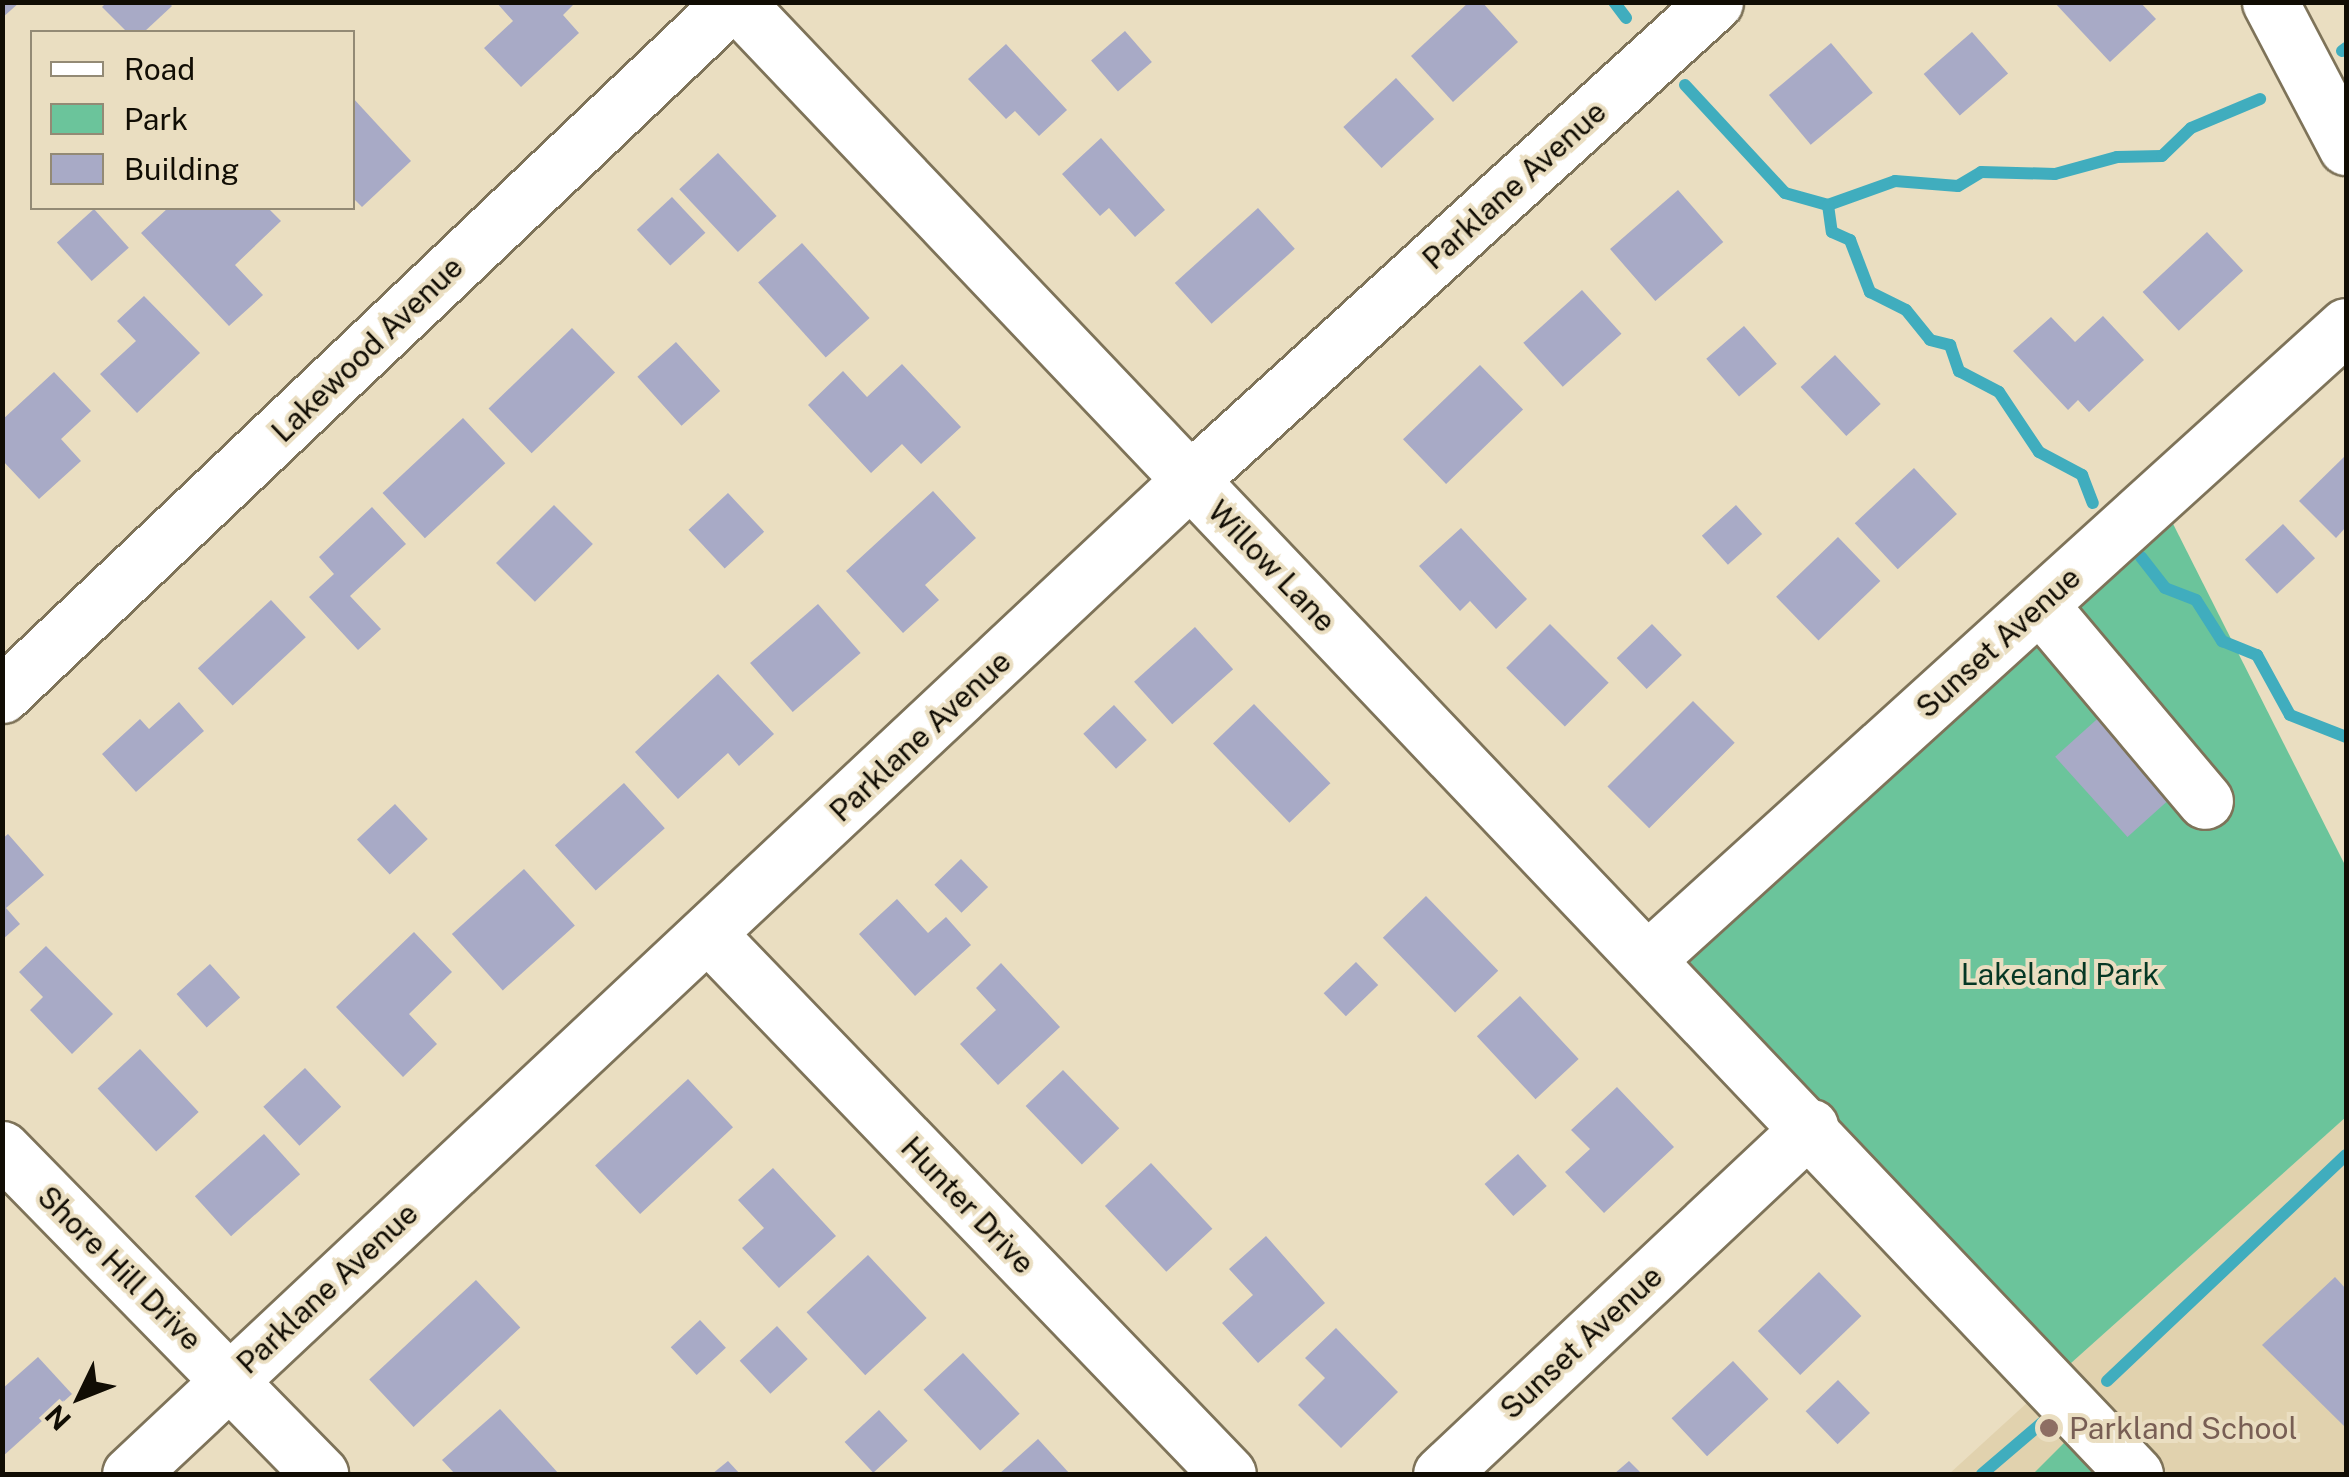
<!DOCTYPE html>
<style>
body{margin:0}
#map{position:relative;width:2349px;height:1477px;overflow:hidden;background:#eadec1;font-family:"Public Sans",sans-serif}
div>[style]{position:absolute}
.built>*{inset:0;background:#e1d2ae}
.green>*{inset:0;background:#6bc49b}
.stream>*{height:12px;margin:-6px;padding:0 6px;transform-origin:6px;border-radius:6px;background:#40adbe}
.building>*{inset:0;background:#a8aac6;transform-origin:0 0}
.roads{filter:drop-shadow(2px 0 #7e7359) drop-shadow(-2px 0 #7e7359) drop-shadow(0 2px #7e7359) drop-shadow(0 -2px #7e7359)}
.minor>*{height:55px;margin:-27.5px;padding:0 27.5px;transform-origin:27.5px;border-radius:27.5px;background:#fff}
.dots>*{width:28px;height:28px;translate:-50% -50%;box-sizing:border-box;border:5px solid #eadec1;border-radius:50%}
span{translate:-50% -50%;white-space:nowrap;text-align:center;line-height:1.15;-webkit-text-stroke:8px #eadec1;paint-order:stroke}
.street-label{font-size:30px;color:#110d04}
.park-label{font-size:30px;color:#053724}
.education-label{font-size:30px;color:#785e54}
.left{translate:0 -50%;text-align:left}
.frame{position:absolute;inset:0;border:5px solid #110d04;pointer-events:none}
.legend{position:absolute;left:30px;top:30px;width:325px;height:180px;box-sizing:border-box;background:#eadec1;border:2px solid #938a75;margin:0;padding:12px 18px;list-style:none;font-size:30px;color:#110d04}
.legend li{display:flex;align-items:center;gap:20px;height:50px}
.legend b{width:50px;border:2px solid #938a75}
.north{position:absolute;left:30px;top:1347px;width:100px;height:100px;-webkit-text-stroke:8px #eadec1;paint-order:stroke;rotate:227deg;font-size:28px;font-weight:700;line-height:40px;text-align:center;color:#110d04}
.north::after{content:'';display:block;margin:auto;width:35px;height:45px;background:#110d04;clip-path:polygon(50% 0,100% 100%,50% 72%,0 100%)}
</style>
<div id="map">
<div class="built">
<i style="clip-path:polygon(2346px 1117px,2346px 1474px,1949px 1474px,2051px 1381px)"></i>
</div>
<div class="green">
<i style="clip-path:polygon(2159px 496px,2346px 867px,2346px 1117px,2051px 1381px,1649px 958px)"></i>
<i style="clip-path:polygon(2067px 1440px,2103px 1474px,2033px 1474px)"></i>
</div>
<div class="stream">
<i style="left:1614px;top:2px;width:20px;rotate:53deg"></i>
<i style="left:2342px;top:51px;width:5px;rotate:-37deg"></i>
<i style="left:1685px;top:85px;width:147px;rotate:47.2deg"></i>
<i style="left:1785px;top:193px;width:45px;rotate:15.6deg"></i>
<i style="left:1828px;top:205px;width:71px;rotate:-19.7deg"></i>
<i style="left:1895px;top:181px;width:63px;rotate:4.5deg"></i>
<i style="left:1958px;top:186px;width:27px;rotate:-31deg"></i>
<i style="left:1981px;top:172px;width:74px;rotate:1.5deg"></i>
<i style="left:2055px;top:174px;width:64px;rotate:-15.3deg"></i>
<i style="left:2117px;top:157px;width:45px;rotate:-1.3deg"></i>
<i style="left:2162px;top:156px;width:40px;rotate:-44deg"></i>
<i style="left:2191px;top:128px;width:75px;rotate:-22.8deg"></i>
<i style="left:1828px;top:205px;width:27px;rotate:82deg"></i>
<i style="left:1832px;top:232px;width:20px;rotate:24deg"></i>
<i style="left:1850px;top:240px;width:56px;rotate:69deg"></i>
<i style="left:1870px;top:292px;width:40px;rotate:26.6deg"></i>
<i style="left:1906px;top:310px;width:38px;rotate:51deg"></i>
<i style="left:1930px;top:340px;width:21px;rotate:14deg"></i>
<i style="left:1950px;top:345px;width:28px;rotate:71deg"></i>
<i style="left:1959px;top:371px;width:45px;rotate:27.7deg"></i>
<i style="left:1999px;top:392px;width:72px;rotate:56.3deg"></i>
<i style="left:2039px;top:452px;width:49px;rotate:28.1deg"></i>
<i style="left:2082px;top:475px;width:30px;rotate:69deg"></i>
<i style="left:2141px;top:557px;width:39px;rotate:52deg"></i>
<i style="left:2165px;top:588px;width:33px;rotate:21deg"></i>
<i style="left:2196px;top:600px;width:49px;rotate:57.6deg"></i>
<i style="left:2222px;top:641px;width:38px;rotate:22deg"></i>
<i style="left:2257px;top:655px;width:68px;rotate:61.2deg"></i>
<i style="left:2290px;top:715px;width:60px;rotate:21.4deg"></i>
<i style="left:2107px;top:1381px;width:329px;rotate:-43.4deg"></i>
<i style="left:1982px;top:1474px;width:91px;rotate:-40.5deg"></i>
</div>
<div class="building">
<i style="clip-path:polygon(2px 2px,20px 2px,2px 18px)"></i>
<i style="clip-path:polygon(107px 2px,168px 2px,172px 6px,144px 32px,127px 32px,102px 7px)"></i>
<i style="clip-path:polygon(496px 2px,573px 5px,563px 15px,579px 33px,521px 87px,484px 48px,513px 21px)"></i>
<i style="clip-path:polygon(1469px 2px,1482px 2px,1518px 42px,1453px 102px,1411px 56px)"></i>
<i style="clip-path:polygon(2054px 2px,2140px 2px,2156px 19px,2110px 62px)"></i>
<i style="left:1125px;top:31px;width:41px;height:45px;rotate:49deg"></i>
<i style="left:1972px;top:32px;width:55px;height:64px;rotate:49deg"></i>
<i style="left:1831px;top:43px;width:65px;height:81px;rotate:50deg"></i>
<i style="clip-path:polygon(1006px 44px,1067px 110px,1039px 136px,1015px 111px,1006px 119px,968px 79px)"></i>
<i style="left:1396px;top:78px;width:56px;height:72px;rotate:47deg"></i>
<i style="clip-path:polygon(352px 97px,411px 161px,362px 207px,352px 197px)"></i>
<i style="clip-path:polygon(1101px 138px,1165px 210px,1135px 237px,1109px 208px,1100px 216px,1062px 174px)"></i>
<i style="left:718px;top:153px;width:86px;height:53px;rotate:47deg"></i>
<i style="left:1678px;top:190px;width:69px;height:90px;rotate:49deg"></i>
<i style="left:672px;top:197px;width:49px;height:48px;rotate:47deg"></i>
<i style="clip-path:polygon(168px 208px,268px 208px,281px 221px,235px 265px,263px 295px,229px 326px,141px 233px)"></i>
<i style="left:1258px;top:208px;width:55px;height:112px;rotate:48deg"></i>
<i style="left:94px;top:209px;width:52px;height:50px;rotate:48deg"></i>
<i style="left:2207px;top:232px;width:53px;height:88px;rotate:47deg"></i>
<i style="left:802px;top:243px;width:101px;height:59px;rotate:48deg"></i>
<i style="left:1582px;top:290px;width:59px;height:79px;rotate:48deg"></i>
<i style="clip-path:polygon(144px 296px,200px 353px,137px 413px,100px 374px,136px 341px,117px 321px)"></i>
<i style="clip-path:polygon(2103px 316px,2144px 360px,2089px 412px,2078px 400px,2068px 410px,2013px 351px,2051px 317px,2075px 342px)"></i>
<i style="left:1744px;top:326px;width:50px;height:50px;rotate:49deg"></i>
<i style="left:572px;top:328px;width:62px;height:116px;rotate:46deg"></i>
<i style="left:676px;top:342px;width:66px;height:52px;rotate:48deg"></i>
<i style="left:1835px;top:355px;width:67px;height:47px;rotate:47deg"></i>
<i style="clip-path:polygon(902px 364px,961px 427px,921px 464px,902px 444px,871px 473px,808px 405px,843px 371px,867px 397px)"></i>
<i style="left:1480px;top:365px;width:62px;height:107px;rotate:46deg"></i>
<i style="clip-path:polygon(54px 372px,91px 411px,61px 439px,81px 461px,39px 499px,2px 460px,2px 420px)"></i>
<i style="left:463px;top:418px;width:62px;height:110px;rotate:47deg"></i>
<i style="clip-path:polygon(2346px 455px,2346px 527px,2336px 538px,2299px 501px)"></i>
<i style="left:1914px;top:468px;width:63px;height:81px;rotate:47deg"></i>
<i style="clip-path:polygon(933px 491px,976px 538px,925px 585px,939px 600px,903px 633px,846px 571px)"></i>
<i style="left:728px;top:493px;width:53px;height:54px;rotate:47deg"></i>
<i style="left:554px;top:505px;width:55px;height:82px;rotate:45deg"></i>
<i style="left:1736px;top:505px;width:39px;height:46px;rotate:48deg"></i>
<i style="clip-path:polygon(372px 507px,406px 544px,350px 596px,381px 629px,358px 650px,309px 597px,334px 574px,319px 557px)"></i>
<i style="left:2283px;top:524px;width:47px;height:52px;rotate:47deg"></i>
<i style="clip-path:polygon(1461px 528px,1527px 599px,1496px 629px,1470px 601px,1460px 611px,1419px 566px)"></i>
<i style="left:1838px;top:537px;width:61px;height:86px;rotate:46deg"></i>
<i style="left:271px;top:600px;width:51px;height:100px;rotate:47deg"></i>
<i style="left:818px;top:604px;width:65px;height:90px;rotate:49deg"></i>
<i style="left:1550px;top:624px;width:83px;height:62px;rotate:45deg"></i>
<i style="left:1652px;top:624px;width:43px;height:49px;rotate:46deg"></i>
<i style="left:1195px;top:627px;width:57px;height:82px;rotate:48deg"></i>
<i style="clip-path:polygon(718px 674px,774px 734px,739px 766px,728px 753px,678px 799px,635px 752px)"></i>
<i style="left:1693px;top:701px;width:59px;height:121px;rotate:45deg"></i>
<i style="clip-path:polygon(179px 702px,204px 731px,136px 792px,102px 754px,140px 719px,149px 729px)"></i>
<i style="left:1254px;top:704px;width:110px;height:57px;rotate:46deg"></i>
<i style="left:1114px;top:705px;width:48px;height:42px;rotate:47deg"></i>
<i style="left:2105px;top:712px;width:108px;height:67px;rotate:48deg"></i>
<i style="left:624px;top:783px;width:61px;height:93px;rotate:48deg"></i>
<i style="left:395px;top:804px;width:48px;height:52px;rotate:47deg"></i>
<i style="clip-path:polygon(8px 834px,44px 875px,6px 908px,20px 924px,2px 940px,2px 839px)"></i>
<i style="left:961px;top:859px;width:39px;height:37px;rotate:46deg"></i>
<i style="left:524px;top:869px;width:76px;height:97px;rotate:48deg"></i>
<i style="left:1426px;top:896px;width:104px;height:60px;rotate:46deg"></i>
<i style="clip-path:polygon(897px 899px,928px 933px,946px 917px,971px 945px,915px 996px,859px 934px)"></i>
<i style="clip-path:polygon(414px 932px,452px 972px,409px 1014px,437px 1044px,403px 1077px,336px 1007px)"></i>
<i style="clip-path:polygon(46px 946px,113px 1014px,72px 1054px,30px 1010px,43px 997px,19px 972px)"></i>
<i style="left:1356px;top:962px;width:32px;height:45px;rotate:46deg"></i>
<i style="clip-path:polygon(1001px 963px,1060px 1027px,998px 1085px,960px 1044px,996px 1010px,976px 988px)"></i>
<i style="left:210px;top:964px;width:45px;height:45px;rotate:48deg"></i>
<i style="left:1520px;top:996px;width:86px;height:59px;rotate:47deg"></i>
<i style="left:140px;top:1049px;width:86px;height:58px;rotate:47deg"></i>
<i style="left:305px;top:1068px;width:53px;height:57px;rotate:47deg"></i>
<i style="left:1063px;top:1070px;width:81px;height:52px;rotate:46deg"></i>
<i style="left:688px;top:1079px;width:66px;height:127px;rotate:47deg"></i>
<i style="clip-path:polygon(1617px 1087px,1674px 1147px,1604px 1213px,1565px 1172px,1590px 1149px,1571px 1130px)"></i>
<i style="left:264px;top:1134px;width:54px;height:93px;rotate:48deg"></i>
<i style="left:1518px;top:1154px;width:43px;height:45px;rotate:48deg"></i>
<i style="left:1151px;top:1163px;width:90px;height:63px;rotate:47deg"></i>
<i style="clip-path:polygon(773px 1168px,836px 1236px,779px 1288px,742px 1248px,764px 1228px,738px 1200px)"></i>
<i style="clip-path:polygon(1266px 1236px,1325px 1303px,1258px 1363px,1222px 1323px,1253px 1295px,1229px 1269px)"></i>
<i style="left:868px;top:1255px;width:86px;height:84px;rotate:47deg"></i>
<i style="left:1819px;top:1272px;width:61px;height:85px;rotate:46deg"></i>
<i style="clip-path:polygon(2335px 1277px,2346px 1289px,2346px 1428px,2262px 1345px)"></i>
<i style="left:476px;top:1280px;width:65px;height:146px;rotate:47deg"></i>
<i style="left:700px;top:1320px;width:38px;height:40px;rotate:47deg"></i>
<i style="left:777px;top:1326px;width:45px;height:51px;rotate:47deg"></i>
<i style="clip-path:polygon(1336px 1328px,1398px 1392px,1341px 1448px,1298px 1405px,1325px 1378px,1305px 1358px)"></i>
<i style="left:963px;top:1353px;width:83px;height:54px;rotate:47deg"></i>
<i style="clip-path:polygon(38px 1357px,72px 1394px,2px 1457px,2px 1389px)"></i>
<i style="left:1733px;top:1361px;width:52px;height:84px;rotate:47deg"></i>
<i style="left:1838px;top:1380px;width:46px;height:45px;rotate:46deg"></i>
<i style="clip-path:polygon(500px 1409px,559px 1474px,455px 1474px,442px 1460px)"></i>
<i style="left:879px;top:1410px;width:42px;height:47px;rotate:47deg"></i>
<i style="clip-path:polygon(1038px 1439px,1070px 1474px,999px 1474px)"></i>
<i style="clip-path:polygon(728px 1461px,740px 1474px,712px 1474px)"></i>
<i style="clip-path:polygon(1629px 1461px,1642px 1474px,1614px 1474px)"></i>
</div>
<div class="roads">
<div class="minor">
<i style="left:736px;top:2px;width:2031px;rotate:46.46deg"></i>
<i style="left:2270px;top:2px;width:164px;rotate:62.3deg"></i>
<i style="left:2040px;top:605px;width:256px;rotate:49.9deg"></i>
<i style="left:2px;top:695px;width:1007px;rotate:-43.51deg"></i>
<i style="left:709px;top:935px;width:748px;rotate:46.08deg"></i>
<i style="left:1649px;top:958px;width:941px;rotate:-42.2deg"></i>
<i style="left:2px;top:1149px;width:455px;rotate:45.6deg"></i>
<i style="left:130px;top:1474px;width:1453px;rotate:-43.16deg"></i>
<i style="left:1190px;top:480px;width:710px;rotate:-42.32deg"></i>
<i style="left:1441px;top:1474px;width:507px;rotate:-43.24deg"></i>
</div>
</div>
<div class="dots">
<i style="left:2049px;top:1428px;background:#8d6e63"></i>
</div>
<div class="street-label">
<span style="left:1514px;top:185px;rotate:-42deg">Parklane Avenue</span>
<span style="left:367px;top:349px;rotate:-44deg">Lakewood Avenue</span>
<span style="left:1272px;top:566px;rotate:46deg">Willow Lane</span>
<span style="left:1998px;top:642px;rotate:-42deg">Sunset Avenue</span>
<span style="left:920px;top:736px;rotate:-43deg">Parklane Avenue</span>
<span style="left:968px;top:1205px;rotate:46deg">Hunter Drive</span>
<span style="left:120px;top:1268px;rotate:45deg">Shore Hill Drive</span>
<span style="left:327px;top:1288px;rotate:-43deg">Parklane Avenue</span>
<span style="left:1581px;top:1342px;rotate:-43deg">Sunset Avenue</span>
</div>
<div class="park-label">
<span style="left:2060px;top:974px">Lakeland Park</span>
</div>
<div class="education-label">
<span class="left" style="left:2069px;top:1428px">Parkland School</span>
</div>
<div class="frame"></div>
<ul class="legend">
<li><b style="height:12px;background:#fff"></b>Road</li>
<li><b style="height:28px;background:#6bc49b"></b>Park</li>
<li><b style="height:28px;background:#a8aac6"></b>Building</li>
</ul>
<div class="north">N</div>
</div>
